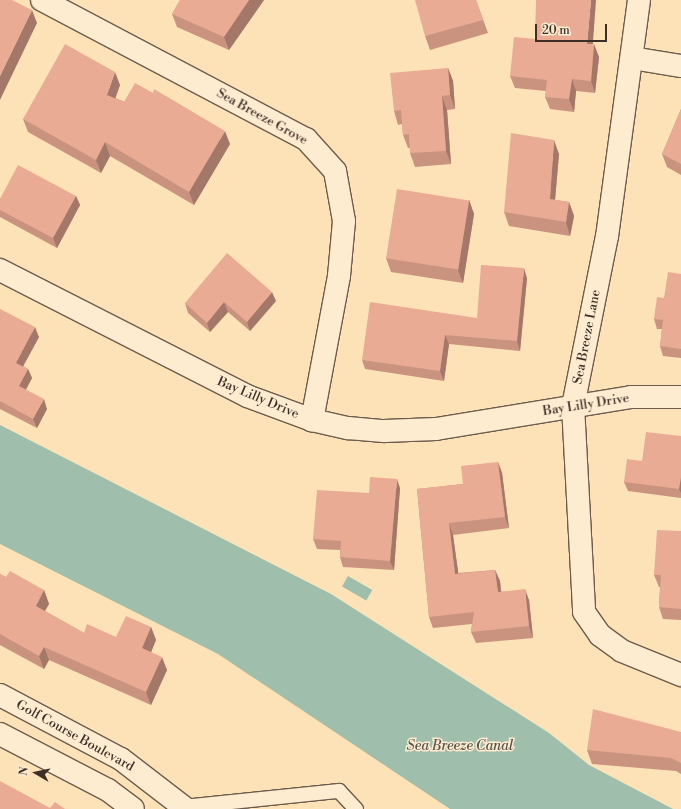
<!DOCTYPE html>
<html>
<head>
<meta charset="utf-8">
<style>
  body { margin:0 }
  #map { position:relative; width:681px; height:809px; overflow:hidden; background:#fde2b8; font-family:"Libre Bodoni",serif }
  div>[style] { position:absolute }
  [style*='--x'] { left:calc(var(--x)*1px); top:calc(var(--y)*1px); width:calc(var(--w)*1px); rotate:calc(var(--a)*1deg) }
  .water>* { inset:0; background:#9fbeac; transform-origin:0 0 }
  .roads { filter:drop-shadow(1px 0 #6c5c4c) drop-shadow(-1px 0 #6c5c4c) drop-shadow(0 1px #6c5c4c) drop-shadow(0 -1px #6c5c4c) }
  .lane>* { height:14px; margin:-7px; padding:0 7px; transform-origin:7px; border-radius:7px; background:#feecd1 }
  .street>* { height:22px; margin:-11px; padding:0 11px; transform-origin:11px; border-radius:11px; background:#feecd1 }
  .secondary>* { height:22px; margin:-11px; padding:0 11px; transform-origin:11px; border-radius:11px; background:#feecd1 }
  .wall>* { inset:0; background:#c9937f }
  .shaded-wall>* { inset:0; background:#a47868 }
  .building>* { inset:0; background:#eaab94; transform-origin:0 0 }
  span { translate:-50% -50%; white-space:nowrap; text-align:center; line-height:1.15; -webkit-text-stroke:3px #feecd1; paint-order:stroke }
  .street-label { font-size:13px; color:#3c2f28 }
  .water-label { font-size:14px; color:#555349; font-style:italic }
  .north { position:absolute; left:16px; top:753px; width:40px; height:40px; -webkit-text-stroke:3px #feecd1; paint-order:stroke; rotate:279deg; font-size:11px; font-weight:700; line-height:16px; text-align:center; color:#3c2f28 }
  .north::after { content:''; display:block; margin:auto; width:14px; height:18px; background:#3c2f28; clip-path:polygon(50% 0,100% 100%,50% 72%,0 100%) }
  .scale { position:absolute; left:535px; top:24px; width:72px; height:18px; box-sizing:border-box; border:2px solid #3c2f28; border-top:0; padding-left:5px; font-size:12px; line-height:14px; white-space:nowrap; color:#3c2f28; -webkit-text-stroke:3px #feecd1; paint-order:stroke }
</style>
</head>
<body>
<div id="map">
  <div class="water">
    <div style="clip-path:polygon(0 425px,331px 594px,549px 733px,589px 765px,673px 809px,450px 809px,218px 654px,0 544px)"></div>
    <div style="left:348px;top:576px;width:28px;height:12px;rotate:30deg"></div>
  </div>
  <div class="roads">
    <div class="lane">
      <div style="--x:183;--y:807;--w:157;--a:-5.9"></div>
      <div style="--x:339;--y:791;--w:25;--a:47"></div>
    </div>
    <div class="street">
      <div style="--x:42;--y:0;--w:298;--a:27.8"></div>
      <div style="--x:306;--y:139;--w:43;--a:47.8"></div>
      <div style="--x:335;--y:171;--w:51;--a:79.8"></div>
      <div style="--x:344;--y:221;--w:55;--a:95.2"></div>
      <div style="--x:339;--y:276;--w:147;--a:100.6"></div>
      <div style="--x:639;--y:0;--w:238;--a:97.7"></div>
      <div style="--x:607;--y:236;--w:173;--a:101.3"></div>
      <div style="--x:573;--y:406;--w:206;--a:86.9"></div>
      <div style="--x:584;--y:612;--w:28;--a:55"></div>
      <div style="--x:600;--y:635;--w:27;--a:36"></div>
      <div style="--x:622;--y:651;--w:64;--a:22.1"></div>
      <div style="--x:632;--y:58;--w:50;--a:9.3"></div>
      <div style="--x:0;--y:695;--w:137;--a:27.9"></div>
      <div style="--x:121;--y:759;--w:82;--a:37.6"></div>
      <div style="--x:0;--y:734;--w:122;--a:27.4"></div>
      <div style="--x:108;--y:790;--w:31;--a:37"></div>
    </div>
    <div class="secondary">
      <div style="--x:0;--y:270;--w:277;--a:27"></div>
      <div style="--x:247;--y:396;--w:69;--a:20.3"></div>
      <div style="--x:312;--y:420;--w:37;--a:13"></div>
      <div style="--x:348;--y:428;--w:36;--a:5"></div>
      <div style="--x:384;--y:431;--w:52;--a:-2.2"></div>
      <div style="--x:436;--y:429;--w:198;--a:-9.3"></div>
      <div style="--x:631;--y:397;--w:50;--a:0"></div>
    </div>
  </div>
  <div class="wall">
    <div style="clip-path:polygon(180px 0,264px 0,229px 50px,177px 27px,172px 14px)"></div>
    <div style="clip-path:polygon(476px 0,488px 33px,430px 50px,425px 36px)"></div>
    <div style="clip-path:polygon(535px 39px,593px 44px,599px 57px,595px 93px,576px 91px,574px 112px,550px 109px,545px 97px,546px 91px,515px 88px,510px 76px)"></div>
    <div style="clip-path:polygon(448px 68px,453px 81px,455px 109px,447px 110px,451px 164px,415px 167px,410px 153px,410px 148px,408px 148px,403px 135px,402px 124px,398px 125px,394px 111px)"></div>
    <div style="clip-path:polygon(120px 85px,115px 98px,230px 144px,194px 205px,110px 156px,101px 173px,28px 132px,23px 119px)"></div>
    <div style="clip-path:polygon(681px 109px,681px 175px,667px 167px,662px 154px)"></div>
    <div style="clip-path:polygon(559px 154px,555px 200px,569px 202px,574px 216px,570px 236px,509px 226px,504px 212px)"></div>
    <div style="clip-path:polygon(76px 196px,80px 205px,57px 248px,0 217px,0 199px)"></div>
    <div style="clip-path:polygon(469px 200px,474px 214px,463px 283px,391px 272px,386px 258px)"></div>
    <div style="clip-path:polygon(681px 274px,681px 358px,663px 356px,660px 346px,662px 329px,657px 329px,654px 319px,664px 298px)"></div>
    <div style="clip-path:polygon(527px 278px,520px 351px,449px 344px,444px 381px,365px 369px,362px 360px,477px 318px)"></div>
    <div style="clip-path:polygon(276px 301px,250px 331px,228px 312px,210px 332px,188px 313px,185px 303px)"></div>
    <div style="clip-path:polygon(0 309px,39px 337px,23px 366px,28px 369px,32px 378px,26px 390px,47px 409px,37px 428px,0 409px)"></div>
    <div style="clip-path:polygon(681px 436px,681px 498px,628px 491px,624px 482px,642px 461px)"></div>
    <div style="clip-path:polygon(498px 462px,502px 473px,509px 528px,453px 535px,458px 573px,495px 570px,500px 581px,501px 591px,529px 600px,533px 638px,476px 643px,471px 632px,472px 624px,433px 628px,429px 617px,417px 489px,463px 484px)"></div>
    <div style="clip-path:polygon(400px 488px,394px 570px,343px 567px,340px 557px,340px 550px,317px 549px,313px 539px,369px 493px)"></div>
    <div style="clip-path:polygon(681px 531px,681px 620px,663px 619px,659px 607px,660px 587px,659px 587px,654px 575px)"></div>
    <div style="clip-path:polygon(0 574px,6px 577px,44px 590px,49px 604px,45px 611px,84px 633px,116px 637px,151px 627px,156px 640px,151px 652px,167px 670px,151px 705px,49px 660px,44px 669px,0 645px)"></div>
    <div style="clip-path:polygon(681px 732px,681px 774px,676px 771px,592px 764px,587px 750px)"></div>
  </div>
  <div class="shaded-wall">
    <div style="clip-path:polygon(249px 0,264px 0,229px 50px,224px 37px)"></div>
    <div style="clip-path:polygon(591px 0,596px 0,592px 56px,587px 44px)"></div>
    <div style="clip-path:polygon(32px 10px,37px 23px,0 100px,0 76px)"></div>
    <div style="clip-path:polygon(594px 44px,599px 57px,595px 93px,591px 81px)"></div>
    <div style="clip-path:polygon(448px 68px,453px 81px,455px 109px,450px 95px)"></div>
    <div style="clip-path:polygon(115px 72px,120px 85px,112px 108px,107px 95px)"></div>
    <div style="clip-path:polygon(572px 79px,576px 91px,574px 112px,569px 99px)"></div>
    <div style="clip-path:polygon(442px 96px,447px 110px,451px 164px,446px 151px)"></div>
    <div style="clip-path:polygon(225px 131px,230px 144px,194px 205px,189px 192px)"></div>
    <div style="clip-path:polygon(554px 140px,559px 154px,554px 212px,550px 199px)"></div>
    <div style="clip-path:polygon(105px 142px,110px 156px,101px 173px,96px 160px)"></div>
    <div style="clip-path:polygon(76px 196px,80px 205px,57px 248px,53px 238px)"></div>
    <div style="clip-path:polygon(469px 200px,474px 214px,463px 283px,458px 270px)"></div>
    <div style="clip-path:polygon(569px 202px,574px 216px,570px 236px,566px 222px)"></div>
    <div style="clip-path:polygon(524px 268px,527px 278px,520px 351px,517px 341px)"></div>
    <div style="clip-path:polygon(272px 292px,276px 301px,250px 331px,247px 322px)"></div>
    <div style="clip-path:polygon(224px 302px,228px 312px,210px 332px,207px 323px)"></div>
    <div style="clip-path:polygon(35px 327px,39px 337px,20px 372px,16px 363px)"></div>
    <div style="clip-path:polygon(445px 335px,449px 344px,444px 381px,440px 371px)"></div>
    <div style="clip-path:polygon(28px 369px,32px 378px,22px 396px,19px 386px)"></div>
    <div style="clip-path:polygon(44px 399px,47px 409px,37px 428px,33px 419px)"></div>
    <div style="clip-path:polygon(498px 462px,502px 473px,509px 528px,505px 517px)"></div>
    <div style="clip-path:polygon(681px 477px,681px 493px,679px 489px)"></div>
    <div style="clip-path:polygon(397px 479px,400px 488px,394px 570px,390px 561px)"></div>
    <div style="clip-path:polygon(449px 523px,453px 535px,460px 585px,455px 574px)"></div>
    <div style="clip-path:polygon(495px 570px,500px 581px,502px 603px,498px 592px)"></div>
    <div style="clip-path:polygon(525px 589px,529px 600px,533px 638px,529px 626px)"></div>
    <div style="clip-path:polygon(44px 590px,49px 604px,40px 619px,36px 606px)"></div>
    <div style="clip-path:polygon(151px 627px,156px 640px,147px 662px,142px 648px)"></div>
    <div style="clip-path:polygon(44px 647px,49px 660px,44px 669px,39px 656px)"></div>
    <div style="clip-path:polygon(162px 657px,167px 670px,151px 705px,146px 692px)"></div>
  </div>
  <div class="building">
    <div style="clip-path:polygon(0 0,12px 0,32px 10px,0 76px)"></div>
    <div style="clip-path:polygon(180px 0,249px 0,224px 37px,172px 14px)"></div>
    <div style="clip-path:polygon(415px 0,476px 0,483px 20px,425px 36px)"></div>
    <div style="clip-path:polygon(536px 0,591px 0,587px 44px,594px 44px,591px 81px,572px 79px,569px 99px,545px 97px,547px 80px,510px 76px,514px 37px,535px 39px)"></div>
    <div style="clip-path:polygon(65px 44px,115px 72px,107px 95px,124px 102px,135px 83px,153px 93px,154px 89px,225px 131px,189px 192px,105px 142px,96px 160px,23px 119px)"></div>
    <div style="clip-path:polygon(448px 68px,450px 95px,442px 96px,446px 151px,410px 153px,409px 134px,403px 135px,401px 110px,394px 111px,390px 73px)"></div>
    <div style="clip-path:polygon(681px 109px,681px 164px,662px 154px)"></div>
    <div style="clip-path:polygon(511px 133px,554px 140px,550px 199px,569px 202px,566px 222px,504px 212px)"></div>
    <div style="clip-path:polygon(18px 165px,76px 196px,53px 238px,0 210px,0 199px)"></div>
    <div style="left:397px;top:189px;width:73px;height:70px;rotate:9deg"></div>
    <div style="clip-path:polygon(227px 253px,272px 292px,247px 322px,224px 302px,207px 323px,185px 303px)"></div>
    <div style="clip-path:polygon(481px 265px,524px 268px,517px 341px,445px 335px,440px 371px,362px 360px,370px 302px,477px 318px)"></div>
    <div style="clip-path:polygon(668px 272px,681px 274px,681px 349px,660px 346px,663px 320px,654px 319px,657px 297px,664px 298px)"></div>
    <div style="clip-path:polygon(0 309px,35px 327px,16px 363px,28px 369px,19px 386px,44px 399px,33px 419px,0 401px)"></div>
    <div style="clip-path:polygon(646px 432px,681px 436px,681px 477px,679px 489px,624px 482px,627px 459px,642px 461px)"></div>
    <div style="clip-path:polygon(498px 462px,505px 517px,449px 523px,455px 574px,495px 570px,498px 592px,525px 589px,529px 626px,471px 632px,474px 612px,429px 617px,417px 489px,463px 484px,461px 466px)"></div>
    <div style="clip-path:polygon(370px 477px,397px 479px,390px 561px,340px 557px,341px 541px,313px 539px,317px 490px,369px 493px)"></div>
    <div style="clip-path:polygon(657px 530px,681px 531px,681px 609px,659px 607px,661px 575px,654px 575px)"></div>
    <div style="clip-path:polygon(10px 571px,44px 590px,36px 606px,84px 633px,87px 624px,116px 637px,126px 616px,151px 627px,142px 648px,162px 657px,146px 692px,44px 647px,39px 656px,0 634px,0 574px,6px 577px)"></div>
    <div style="clip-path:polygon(593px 709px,681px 732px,681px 763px,671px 758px,587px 750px)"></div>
    <div style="clip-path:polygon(0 781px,50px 808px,55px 802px,65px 809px,0 809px)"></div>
  </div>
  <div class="street-label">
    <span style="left:262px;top:117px;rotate:29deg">Sea Breeze Grove</span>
    <span style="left:587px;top:337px;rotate:-79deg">Sea Breeze Lane</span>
    <span style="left:258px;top:398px;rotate:23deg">Bay Lilly Drive</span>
    <span style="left:586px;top:405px;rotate:-9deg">Bay Lilly Drive</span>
    <span style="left:75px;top:736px;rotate:29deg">Golf Course Boulevard</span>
  </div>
  <div class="water-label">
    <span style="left:460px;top:746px">Sea Breeze Canal</span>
  </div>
  <div class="north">N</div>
  <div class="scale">20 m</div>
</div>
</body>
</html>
